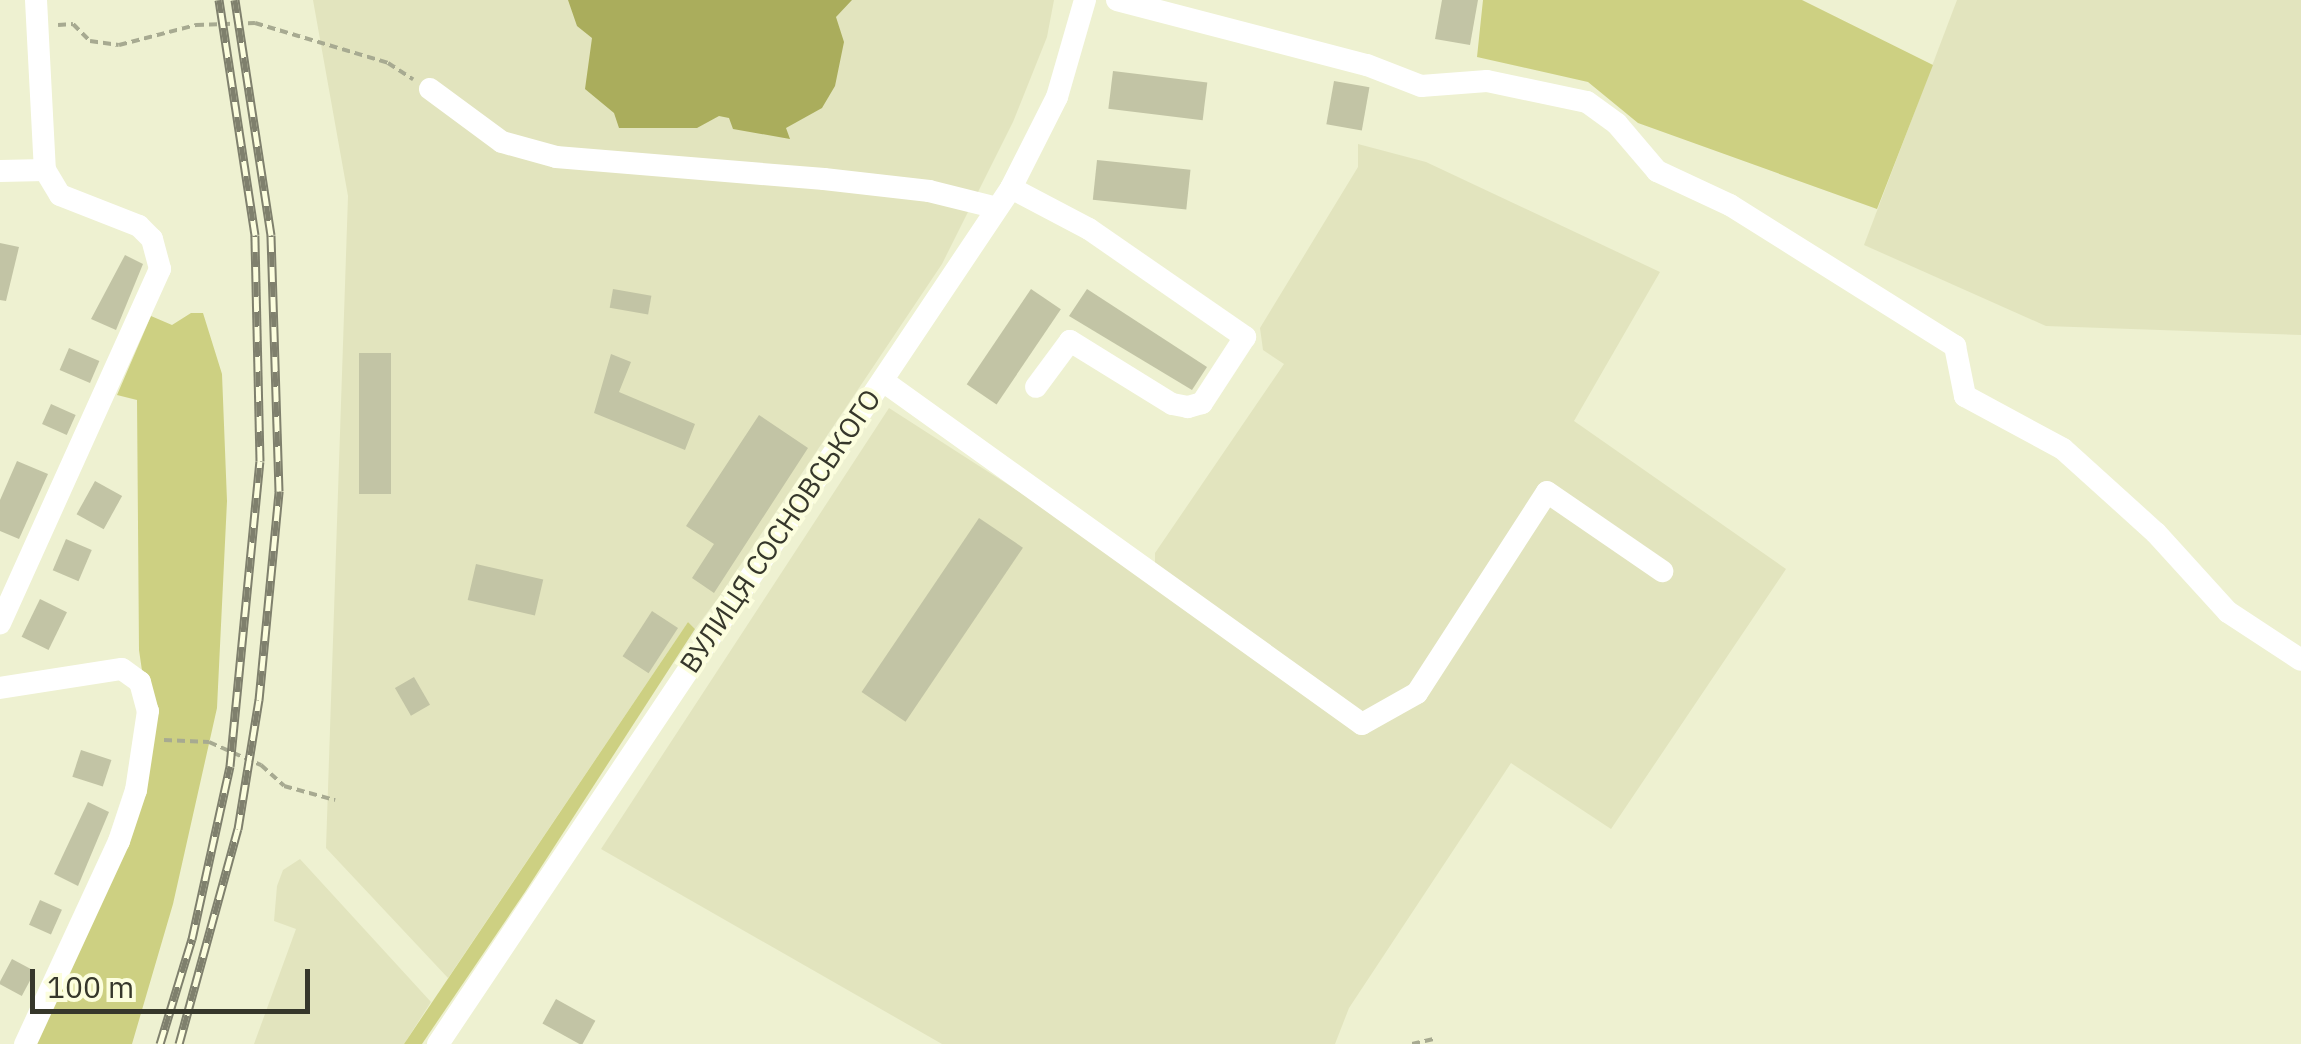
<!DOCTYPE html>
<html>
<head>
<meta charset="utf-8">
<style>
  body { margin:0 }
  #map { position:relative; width:2301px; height:1044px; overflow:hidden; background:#eef1d1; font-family:"IBM Plex Sans",sans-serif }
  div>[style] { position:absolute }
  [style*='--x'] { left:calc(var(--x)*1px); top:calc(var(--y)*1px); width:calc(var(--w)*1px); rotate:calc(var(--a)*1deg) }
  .built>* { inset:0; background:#e2e4be }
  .green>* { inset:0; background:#cdd082 }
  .water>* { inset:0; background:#aaad5c }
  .building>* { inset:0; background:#c2c4a5; transform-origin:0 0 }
  .path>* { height:4px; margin-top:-2px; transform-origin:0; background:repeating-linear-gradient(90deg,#a7aa91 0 8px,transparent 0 13px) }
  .minor>* { height:22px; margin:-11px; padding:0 11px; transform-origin:11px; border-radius:11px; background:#fff }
  .rail>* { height:9px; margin-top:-4.5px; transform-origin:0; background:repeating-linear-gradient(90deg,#fcfede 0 15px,#7f806d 0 30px); box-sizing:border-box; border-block:2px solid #7f806d }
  span { translate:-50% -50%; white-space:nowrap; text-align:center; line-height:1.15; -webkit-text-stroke:8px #fcfede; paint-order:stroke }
  .street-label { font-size:28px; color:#36372b }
  .scale { position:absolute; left:30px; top:969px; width:280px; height:45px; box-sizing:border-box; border:5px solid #36372b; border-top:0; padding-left:12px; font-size:30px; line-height:35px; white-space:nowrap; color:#36372b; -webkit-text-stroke:8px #fcfede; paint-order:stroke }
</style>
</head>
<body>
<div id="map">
  <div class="built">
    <div style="clip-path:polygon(313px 0,1054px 0,1047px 37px,1013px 122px,942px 264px,719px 597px,695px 629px,688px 622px,448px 978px,326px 848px,348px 196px)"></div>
    <div style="clip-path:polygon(1957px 0,2301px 0,2301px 335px,2046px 326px,1864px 245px)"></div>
    <div style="clip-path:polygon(1358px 144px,1426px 162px,1660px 272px,1574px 421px,1786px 569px,1611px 829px,1511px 763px,1349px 1008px,1335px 1044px,942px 1044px,601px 849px,889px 408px,1155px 579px,1155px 553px,1284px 364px,1263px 350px,1260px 328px,1358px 167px)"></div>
    <div style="clip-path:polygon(300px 859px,431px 1002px,404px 1044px,254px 1044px,296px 929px,274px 921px,277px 886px,283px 870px)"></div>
  </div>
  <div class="green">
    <div style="clip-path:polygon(1483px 0,1802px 0,1933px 65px,1877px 209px,1638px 123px,1588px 82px,1477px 57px)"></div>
    <div style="clip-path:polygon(191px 313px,203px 313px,222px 374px,227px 501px,217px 708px,173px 904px,132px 1044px,36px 1044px,94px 911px,148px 712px,139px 650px,137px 400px,117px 395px,151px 316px,172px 325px)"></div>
    <div style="clip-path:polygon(688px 622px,695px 629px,525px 892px,422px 1044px,404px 1044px)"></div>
  </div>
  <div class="water">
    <div style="clip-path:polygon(568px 0,852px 0,836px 17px,844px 42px,835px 86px,822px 108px,786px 128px,790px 139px,733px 129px,729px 118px,719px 116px,697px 128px,619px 128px,614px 113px,585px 89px,592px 38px,577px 26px)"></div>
  </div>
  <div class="building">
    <div style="clip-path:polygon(1442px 0,1478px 0,1470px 45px,1435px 39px)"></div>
    <div style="left:1113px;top:71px;width:95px;height:38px;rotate:7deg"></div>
    <div style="left:1334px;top:81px;width:36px;height:44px;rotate:10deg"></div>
    <div style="left:1097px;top:160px;width:94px;height:40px;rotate:6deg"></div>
    <div style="clip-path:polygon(0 243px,19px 247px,6px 301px,0 300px)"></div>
    <div style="clip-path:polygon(125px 255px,143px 264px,116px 330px,91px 319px)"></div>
    <div style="left:613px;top:289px;width:39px;height:19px;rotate:10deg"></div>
    <div style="left:1031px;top:289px;width:36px;height:115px;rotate:34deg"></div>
    <div style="clip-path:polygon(1087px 289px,1207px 367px,1192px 390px,1069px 316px)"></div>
    <div style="left:69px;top:348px;width:33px;height:24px;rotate:23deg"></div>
    <div style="left:359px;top:353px;width:32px;height:141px"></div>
    <div style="clip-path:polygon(611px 354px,631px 362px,619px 392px,695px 424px,685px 450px,594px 413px)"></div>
    <div style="left:51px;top:404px;width:27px;height:22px;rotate:24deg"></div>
    <div style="clip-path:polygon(759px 415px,808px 448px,714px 593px,692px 578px,714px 544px,686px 526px)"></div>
    <div style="clip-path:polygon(17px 461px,48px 474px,19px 539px,0 531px,0 500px)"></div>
    <div style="left:95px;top:481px;width:31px;height:38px;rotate:29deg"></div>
    <div style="left:979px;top:518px;width:53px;height:210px;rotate:34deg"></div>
    <div style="left:66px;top:539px;width:28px;height:34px;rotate:23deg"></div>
    <div style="left:476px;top:564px;width:69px;height:37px;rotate:13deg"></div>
    <div style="left:40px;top:599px;width:30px;height:42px;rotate:26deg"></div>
    <div style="left:652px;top:611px;width:31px;height:54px;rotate:33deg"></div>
    <div style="left:414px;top:677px;width:32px;height:22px;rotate:60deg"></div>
    <div style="left:81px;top:750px;width:32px;height:28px;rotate:18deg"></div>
    <div style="clip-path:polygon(88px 802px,109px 812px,78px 886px,54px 874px)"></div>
    <div style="left:40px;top:900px;width:24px;height:27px;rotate:24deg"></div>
    <div style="left:12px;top:959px;width:26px;height:28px;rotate:28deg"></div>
    <div style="left:556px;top:999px;width:45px;height:28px;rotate:29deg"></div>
  </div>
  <div class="path">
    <div style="--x:58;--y:25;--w:15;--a:-4"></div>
    <div style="--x:73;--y:24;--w:24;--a:45"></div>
    <div style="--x:90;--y:41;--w:29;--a:8"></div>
    <div style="--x:119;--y:45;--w:80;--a:-14.6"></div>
    <div style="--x:196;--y:25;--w:59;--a:-1.9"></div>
    <div style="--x:255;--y:23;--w:139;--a:16.7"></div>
    <div style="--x:388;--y:63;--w:30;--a:33"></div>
    <div style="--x:164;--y:740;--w:45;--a:2.5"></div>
    <div style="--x:209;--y:742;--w:57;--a:23.9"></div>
    <div style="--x:261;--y:765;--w:31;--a:42"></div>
    <div style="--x:284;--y:786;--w:53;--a:15.4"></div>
    <div style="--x:1412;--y:1044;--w:22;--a:-13"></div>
  </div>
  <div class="minor">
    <div style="--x:36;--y:0;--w:170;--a:87"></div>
    <div style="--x:1117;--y:0;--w:258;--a:14.6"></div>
    <div style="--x:1367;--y:65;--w:58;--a:21.3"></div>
    <div style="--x:1421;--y:86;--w:66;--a:-4.3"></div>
    <div style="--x:1487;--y:81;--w:102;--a:11.9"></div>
    <div style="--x:1587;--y:102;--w:37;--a:36"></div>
    <div style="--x:1617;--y:124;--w:62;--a:49.6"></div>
    <div style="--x:1657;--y:171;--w:81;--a:25"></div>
    <div style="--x:1730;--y:205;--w:266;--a:32.1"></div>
    <div style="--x:1955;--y:346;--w:51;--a:78.7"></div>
    <div style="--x:1965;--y:396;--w:111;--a:28.4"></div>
    <div style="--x:2063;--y:449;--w:125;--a:42.1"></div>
    <div style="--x:2156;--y:533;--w:107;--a:47.7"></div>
    <div style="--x:2228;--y:612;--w:87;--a:33.3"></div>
    <div style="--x:430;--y:89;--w:89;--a:36.4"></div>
    <div style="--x:502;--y:142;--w:56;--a:15.5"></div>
    <div style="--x:556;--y:157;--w:269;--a:4.7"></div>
    <div style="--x:824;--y:179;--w:106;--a:6.5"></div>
    <div style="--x:929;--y:191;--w:70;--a:14"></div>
    <div style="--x:0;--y:171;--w:45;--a:-1.3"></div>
    <div style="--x:45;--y:170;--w:29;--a:59"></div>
    <div style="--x:60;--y:195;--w:85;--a:21.4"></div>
    <div style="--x:139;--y:226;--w:18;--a:45"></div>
    <div style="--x:152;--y:239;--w:31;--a:75"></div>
    <div style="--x:160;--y:269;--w:389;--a:114.3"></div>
    <div style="--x:1011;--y:188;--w:88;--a:27.7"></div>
    <div style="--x:1089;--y:229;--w:190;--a:34.7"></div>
    <div style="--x:1245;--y:337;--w:79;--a:123.1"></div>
    <div style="--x:1202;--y:403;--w:15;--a:164"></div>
    <div style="--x:1188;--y:407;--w:16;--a:-169"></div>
    <div style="--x:1172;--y:404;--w:120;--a:-148.3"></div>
    <div style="--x:1070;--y:341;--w:57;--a:126.5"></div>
    <div style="--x:883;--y:381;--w:589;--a:35.61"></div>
    <div style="--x:1362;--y:724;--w:63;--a:-29.4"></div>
    <div style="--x:1417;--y:693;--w:239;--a:-57.1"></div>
    <div style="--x:1547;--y:492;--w:140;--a:34.5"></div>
    <div style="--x:0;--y:688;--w:123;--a:-8.9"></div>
    <div style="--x:122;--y:669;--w:22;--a:36"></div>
    <div style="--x:140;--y:682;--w:30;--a:75"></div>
    <div style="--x:148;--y:711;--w:80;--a:98.6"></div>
    <div style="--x:136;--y:790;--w:54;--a:108.4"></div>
    <div style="--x:119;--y:841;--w:224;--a:114.8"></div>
    <div style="--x:438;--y:1044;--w:1030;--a:-56.2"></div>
    <div style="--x:1011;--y:188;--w:102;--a:-63.2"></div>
    <div style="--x:1057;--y:97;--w:101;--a:-73.9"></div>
  </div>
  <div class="rail">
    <div style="--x:160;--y:1044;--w:110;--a:-73.1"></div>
    <div style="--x:192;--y:939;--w:177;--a:-77.6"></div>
    <div style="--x:230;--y:766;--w:306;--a:-84.4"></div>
    <div style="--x:260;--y:461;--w:226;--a:-91.3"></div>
    <div style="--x:255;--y:235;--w:238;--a:-98.7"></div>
    <div style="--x:179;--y:1044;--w:223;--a:-74.7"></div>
    <div style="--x:238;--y:829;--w:131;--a:-80.8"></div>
    <div style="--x:259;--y:700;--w:210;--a:-84.5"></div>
    <div style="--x:279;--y:491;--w:256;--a:-91.8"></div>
    <div style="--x:271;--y:235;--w:238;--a:-98.7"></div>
  </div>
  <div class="street-label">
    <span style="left:780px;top:531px;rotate:-56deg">ВУЛИЦЯ СОСНОВСЬКОГО</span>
  </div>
  <div class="scale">100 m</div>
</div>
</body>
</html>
